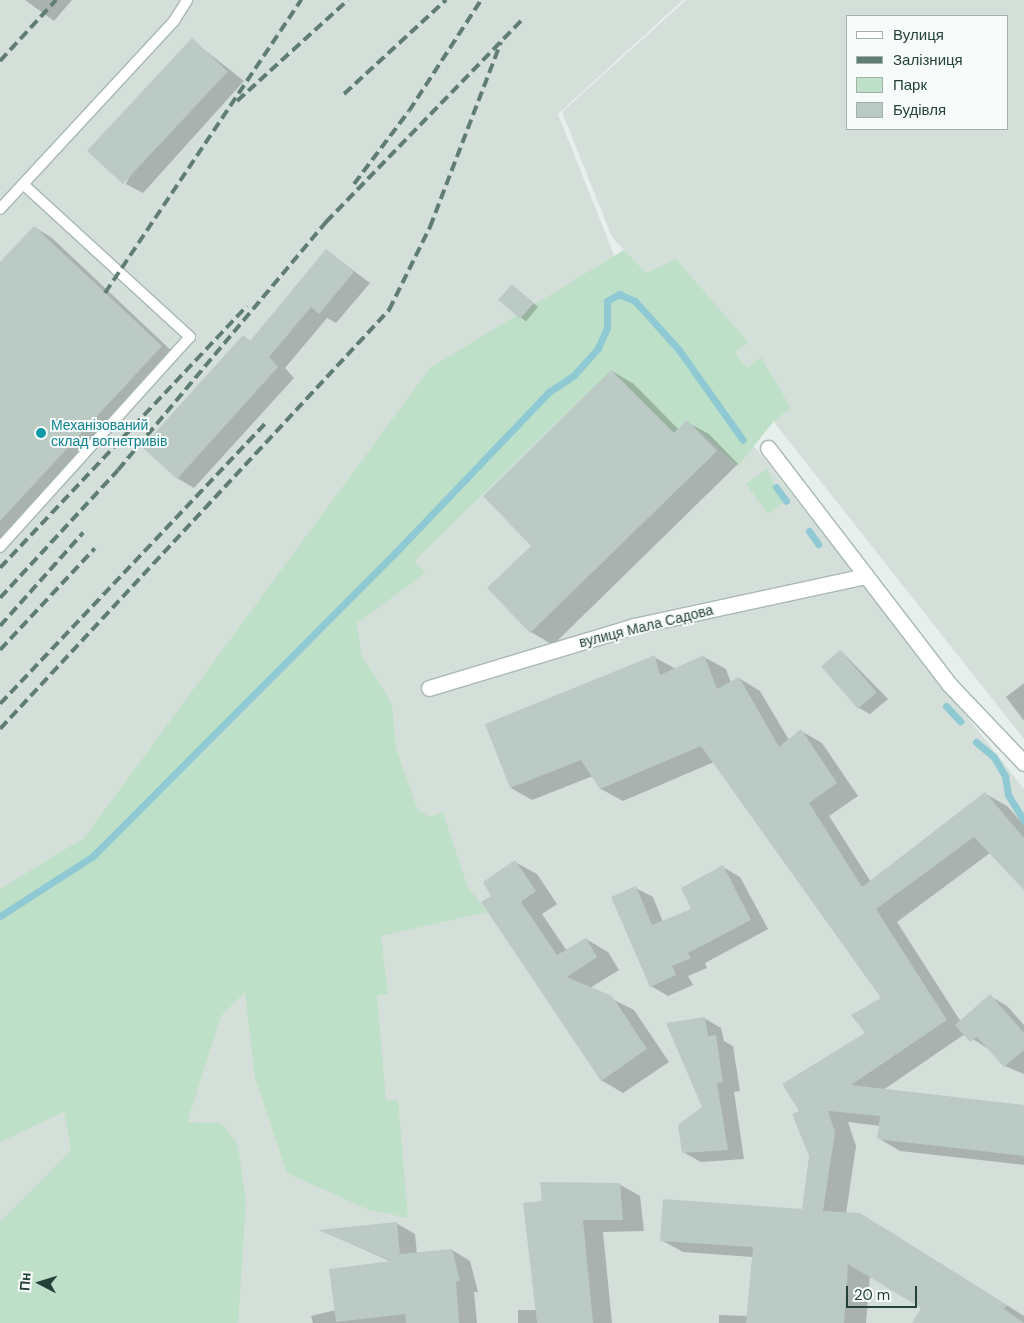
<!DOCTYPE html>
<html>
<head>
<meta charset="utf-8">
<style>
  body { margin:0 }
  #map { position:relative; width:1024px; height:1323px; overflow:hidden; background:#e6efeb; font-family:"DM Sans",sans-serif }
  div>[style] { position:absolute }
  [style*='--x'] { left:calc(var(--x)*1px); top:calc(var(--y)*1px); width:calc(var(--w)*1px); rotate:calc(var(--a)*1deg) }
  .built>* { inset:0; background:#d4dfda }
  .green>* { inset:0; background:#bfe0c8 }
  .shadow>* { inset:0; background:#0003; transform-origin:0 0 }
  .stream>* { height:7px; margin:-3.5px; padding:0 3.5px; transform-origin:3.5px; border-radius:3.5px; background:#8ec9d4 }
  .building>* { inset:0; background:#bbcac4; transform-origin:0 0 }
  .roads { filter:drop-shadow(1px 0 #a8b8b2) drop-shadow(-1px 0 #a8b8b2) drop-shadow(0 1px #a8b8b2) drop-shadow(0 -1px #a8b8b2) }
  .lane>* { height:10px; margin:-5px; padding:0 5px; transform-origin:5px; border-radius:5px; background:#fff }
  .street>* { height:15px; margin:-7.5px; padding:0 7.5px; transform-origin:7.5px; border-radius:7.5px; background:#fff }
  .rail>* { height:4px; margin-top:-2px; transform-origin:0; background:repeating-linear-gradient(90deg,#5f7d75 0 10px,transparent 0 15px) }
  .dots>* { width:14px; height:14px; translate:-50% -50%; box-sizing:border-box; border:2px solid #f7fbf9; border-radius:50% }
  span { translate:-50% -50%; white-space:nowrap; text-align:center; line-height:1.15; -webkit-text-stroke:4px #f7fbf9; paint-order:stroke }
  .culture-label { font-size:14px; color:#0d838f }
  .left { translate:0 -50%; text-align:left }
  .street-label { font-size:14px; color:#24423a }
  .legend { position:absolute; left:846px; top:15px; width:162px; height:115px; box-sizing:border-box; background:#f7fbf9; border:1px solid #a3b1ad; margin:0; padding:6px 9px; list-style:none; font-size:15px; color:#24423a }
  .legend li { display:flex; align-items:center; gap:10px; height:25px }
  .legend b { width:25px; border:1px solid #a3b1ad }
  .north { position:absolute; left:15px; top:1258px; width:50px; height:50px; -webkit-text-stroke:4px #f7fbf9; paint-order:stroke; rotate:275deg; font-size:14px; font-weight:700; line-height:20px; text-align:center; color:#24423a }
  .north::after { content:''; display:block; margin:auto; width:18px; height:22px; background:#24423a; clip-path:polygon(50% 0,100% 100%,50% 72%,0 100%) }
  .scale { position:absolute; left:846px; top:1286px; width:71px; height:22px; box-sizing:border-box; border:2px solid #24423a; border-top:0; padding-left:6px; font-size:15px; line-height:18px; white-space:nowrap; color:#24423a; -webkit-text-stroke:4px #f7fbf9; paint-order:stroke }
</style>
</head>
<body>
<div id="map">
  <div class="built">
    <div style="clip-path:polygon(0 0,683px 0,558px 114px,614px 255px,754px 446px,1024px 789px,1024px 1323px,0 1323px)"></div>
    <div style="clip-path:polygon(evenodd,686px 0,1024px 0,1024px 739px,721px 355px,612px 237px,562px 112px,686px 0,848px 16px,1008px 16px,1008px 129px,848px 129px,848px 16px)"></div>
  </div>
  <div class="green">
    <div style="clip-path:polygon(624px 250px,646px 273px,676px 259px,748px 342px,735px 353px,747px 368px,761px 357px,791px 408px,774px 421px,738px 466px,687px 420px,674px 433px,611px 370px,414px 561px,426px 573px,357px 623px,361px 654px,392px 704px,396px 748px,417px 808px,429px 817px,443px 812px,468px 887px,487px 912px,381px 936px,388px 994px,377px 995px,386px 1101px,398px 1100px,408px 1218px,367px 1209px,287px 1173px,255px 1078px,245px 992px,221px 1016px,187px 1122px,221px 1123px,238px 1145px,246px 1203px,238px 1323px,0 1323px,0 1222px,71px 1150px,64px 1112px,0 1142px,0 889px,84px 838px,430px 368px)"></div>
    <div style="clip-path:polygon(767px 469px,783px 503px,768px 514px,746px 484px)"></div>
  </div>
  <div class="shadow">
    <div style="clip-path:polygon(25px 0,72px 0,54px 21px)"></div>
    <div style="clip-path:polygon(192px 40px,244px 81px,143px 193px,126px 184px)"></div>
    <div style="clip-path:polygon(34px 227px,51px 237px,178px 357px,0 548px,0 264px)"></div>
    <div style="clip-path:polygon(327px 251px,370px 283px,336px 323px,327px 318px,285px 368px,294px 378px,194px 488px,177px 478px,244px 337px,251px 341px)"></div>
    <div style="left:512px;top:285px;width:34px;height:19px;rotate:40deg"></div>
    <div style="clip-path:polygon(612px 371px,634px 384px,679px 430px,687px 422px,709px 434px,738px 464px,553px 645px,531px 632px,533px 546px)"></div>
    <div style="clip-path:polygon(841px 651px,888px 699px,870px 714px,859px 708px)"></div>
    <div style="clip-path:polygon(654px 657px,676px 669px,704px 657px,726px 669px,731px 683px,739px 678px,760px 691px,789px 740px,801px 731px,822px 743px,858px 796px,829px 816px,871px 882px,986px 794px,1007px 806px,1024px 825px,1024px 888px,990px 853px,897px 922px,961px 1022px,990px 996px,1007px 1006px,1024px 1025px,1024px 1074px,1005px 1066px,990px 1050px,965px 1034px,883px 1090px,1024px 1107px,1024px 1165px,900px 1151px,878px 1138px,880px 1126px,848px 1122px,856px 1146px,846px 1214px,882px 1227px,1024px 1316px,1024px 1323px,918px 1323px,922px 1308px,870px 1275px,866px 1323px,719px 1323px,719px 1315px,748px 1316px,753px 1257px,683px 1252px,661px 1240px,803px 1211px,810px 1155px,800px 1112px,867px 1033px,883px 999px,714px 762px,623px 801px,601px 789px,593px 776px,532px 800px,511px 788px)"></div>
    <div style="clip-path:polygon(1024px 683px,1024px 721px,1006px 697px)"></div>
    <div style="clip-path:polygon(515px 862px,537px 874px,557px 904px,542px 914px,567px 951px,586px 939px,608px 952px,619px 970px,590px 988px,634px 1010px,669px 1062px,623px 1093px,601px 1080px,493px 896px)"></div>
    <div style="clip-path:polygon(723px 867px,740px 877px,768px 929px,705px 963px,707px 968px,688px 976px,693px 985px,668px 996px,651px 986px,636px 888px,653px 897px,663px 922px,693px 909px)"></div>
    <div style="clip-path:polygon(704px 1018px,721px 1028px,724px 1041px,733px 1046px,740px 1091px,734px 1092px,744px 1159px,701px 1162px,683px 1152px,704px 1108px)"></div>
    <div style="clip-path:polygon(619px 1184px,640px 1196px,644px 1231px,603px 1232px,612px 1323px,518px 1323px,518px 1310px,537px 1310px,544px 1203px)"></div>
    <div style="clip-path:polygon(396px 1223px,415px 1234px,417px 1254px,452px 1250px,470px 1261px,478px 1292px,474px 1292px,477px 1323px,313px 1323px,311px 1316px,336px 1310px,392px 1262px,322px 1231px)"></div>
  </div>
  <div class="stream">
    <div style="--x:776;--y:487;--w:17;--a:54"></div>
    <div style="--x:809;--y:531;--w:16;--a:55"></div>
    <div style="--x:946;--y:706;--w:21;--a:47"></div>
    <div style="--x:976;--y:742;--w:23;--a:40"></div>
    <div style="--x:994;--y:757;--w:22;--a:60"></div>
    <div style="--x:1005;--y:776;--w:19;--a:81"></div>
    <div style="--x:1008;--y:795;--w:31;--a:58"></div>
    <div style="--x:0;--y:916;--w:111;--a:-32.8"></div>
    <div style="--x:93;--y:856;--w:428;--a:-45.1"></div>
    <div style="--x:395;--y:553;--w:223;--a:-46.3"></div>
    <div style="--x:549;--y:392;--w:30;--a:-34"></div>
    <div style="--x:574;--y:375;--w:36;--a:-48"></div>
    <div style="--x:598;--y:348;--w:22;--a:-66"></div>
    <div style="--x:607;--y:328;--w:27;--a:-90"></div>
    <div style="--x:607;--y:301;--w:14;--a:-30"></div>
    <div style="--x:619;--y:294;--w:17;--a:24"></div>
    <div style="--x:635;--y:301;--w:66;--a:48.1"></div>
    <div style="--x:679;--y:350;--w:110;--a:54.6"></div>
  </div>
  <div class="building">
    <div style="left:192px;top:38px;width:49px;height:154px;rotate:43deg"></div>
    <div style="clip-path:polygon(34px 226px,162px 346px,0 521px,0 262px)"></div>
    <div style="clip-path:polygon(326px 249px,354px 272px,319px 314px,311px 307px,269px 357px,278px 367px,177px 479px,142px 447px,243px 335px,250px 341px)"></div>
    <div style="left:512px;top:284px;width:29px;height:21px;rotate:41deg"></div>
    <div style="clip-path:polygon(611px 370px,674px 433px,687px 420px,717px 451px,530px 633px,487px 588px,531px 546px,483px 496px)"></div>
    <div style="left:840px;top:650px;width:56px;height:25px;rotate:49deg"></div>
    <div style="clip-path:polygon(655px 655px,660px 675px,704px 655px,717px 689px,739px 677px,779px 747px,801px 729px,837px 783px,809px 803px,862px 887px,985px 792px,1024px 838px,1024px 890px,974px 837px,876px 909px,947px 1020px,851px 1085px,1024px 1105px,1024px 1156px,877px 1139px,880px 1116px,828px 1111px,835px 1132px,823px 1211px,860px 1213px,1007px 1305px,1004px 1309px,1024px 1323px,912px 1323px,921px 1308px,848px 1264px,844px 1323px,746px 1323px,753px 1247px,660px 1241px,663px 1199px,802px 1209px,809px 1156px,792px 1114px,799px 1111px,782px 1084px,865px 1033px,851px 1015px,881px 998px,701px 746px,600px 789px,581px 760px,510px 788px,485px 724px)"></div>
    <div style="clip-path:polygon(515px 860px,536px 891px,521px 902px,557px 955px,586px 938px,597px 957px,567px 977px,612px 996px,647px 1049px,601px 1081px,481px 902px,491px 896px,483px 882px)"></div>
    <div style="clip-path:polygon(723px 865px,751px 920px,688px 953px,691px 958px,672px 966px,676px 975px,650px 987px,611px 897px,636px 886px,652px 925px,691px 909px,681px 888px)"></div>
    <div style="clip-path:polygon(990px 994px,1024px 1033px,1024px 1050px,1004px 1067px,977px 1037px,970px 1042px,955px 1025px)"></div>
    <div style="clip-path:polygon(705px 1017px,708px 1036px,716px 1035px,723px 1082px,717px 1083px,728px 1150px,682px 1153px,678px 1125px,702px 1107px,666px 1023px)"></div>
    <div style="clip-path:polygon(540px 1182px,620px 1183px,623px 1220px,583px 1220px,593px 1323px,537px 1323px,523px 1203px,542px 1201px)"></div>
    <div style="clip-path:polygon(397px 1222px,400px 1254px,452px 1249px,460px 1281px,456px 1282px,459px 1323px,406px 1323px,405px 1314px,336px 1322px,329px 1269px,392px 1261px,318px 1230px)"></div>
  </div>
  <div class="roads">
    <div class="lane">
      <div style="--x:0;--y:209;--w:256;--a:-47.2"></div>
      <div style="--x:174;--y:21;--w:25;--a:-58"></div>
      <div style="--x:0;--y:547;--w:283;--a:-47.9"></div>
      <div style="--x:190;--y:337;--w:226;--a:-137.5"></div>
    </div>
    <div class="street">
      <div style="--x:768;--y:448;--w:297;--a:52.5"></div>
      <div style="--x:949;--y:684;--w:109;--a:46.5"></div>
      <div style="--x:429;--y:688;--w:214;--a:-16.8"></div>
      <div style="--x:634;--y:626;--w:237;--a:-12.2"></div>
    </div>
  </div>
  <div class="rail">
    <div style="--x:0;--y:61;--w:83;--a:-47.4"></div>
    <div style="--x:344;--y:94;--w:139;--a:-42.7"></div>
    <div style="--x:237;--y:101;--w:150;--a:-42.3"></div>
    <div style="--x:354;--y:184;--w:91;--a:-53"></div>
    <div style="--x:409;--y:111;--w:132;--a:-57"></div>
    <div style="--x:105;--y:293;--w:353;--a:-56.2"></div>
    <div style="--x:0;--y:568;--w:360;--a:-46.7"></div>
    <div style="--x:0;--y:598;--w:174;--a:-47.3"></div>
    <div style="--x:118;--y:470;--w:324;--a:-50"></div>
    <div style="--x:326;--y:222;--w:284;--a:-45.9"></div>
    <div style="--x:0;--y:626;--w:125;--a:-48.3"></div>
    <div style="--x:0;--y:650;--w:139;--a:-47"></div>
    <div style="--x:0;--y:704;--w:388;--a:-46.6"></div>
    <div style="--x:0;--y:729;--w:572;--a:-47.13"></div>
    <div style="--x:389;--y:310;--w:93;--a:-63.7"></div>
    <div style="--x:430;--y:227;--w:198;--a:-69"></div>
  </div>
  <div class="dots">
    <div style="left:41px;top:433px;background:#0f9aa8"></div>
  </div>
  <div class="culture-label">
    <span class="left" style="left:51px;top:433px">Механізований<br>склад вогнетривів</span>
  </div>
  <div class="street-label">
    <span style="left:646px;top:626px;rotate:-14deg">вулиця Мала Садова</span>
  </div>
  <ul class="legend">
  <li><b style="height:6px;background:#fff"></b>Вулиця</li>
  <li><b style="height:6px;background:#5f7d75"></b>Залізниця</li>
  <li><b style="height:14px;background:#bfe0c8"></b>Парк</li>
  <li><b style="height:14px;background:#bbcac4"></b>Будівля</li>
  </ul>
  <div class="north">Пн</div>
  <div class="scale">20 m</div>
</div>
</body>
</html>
